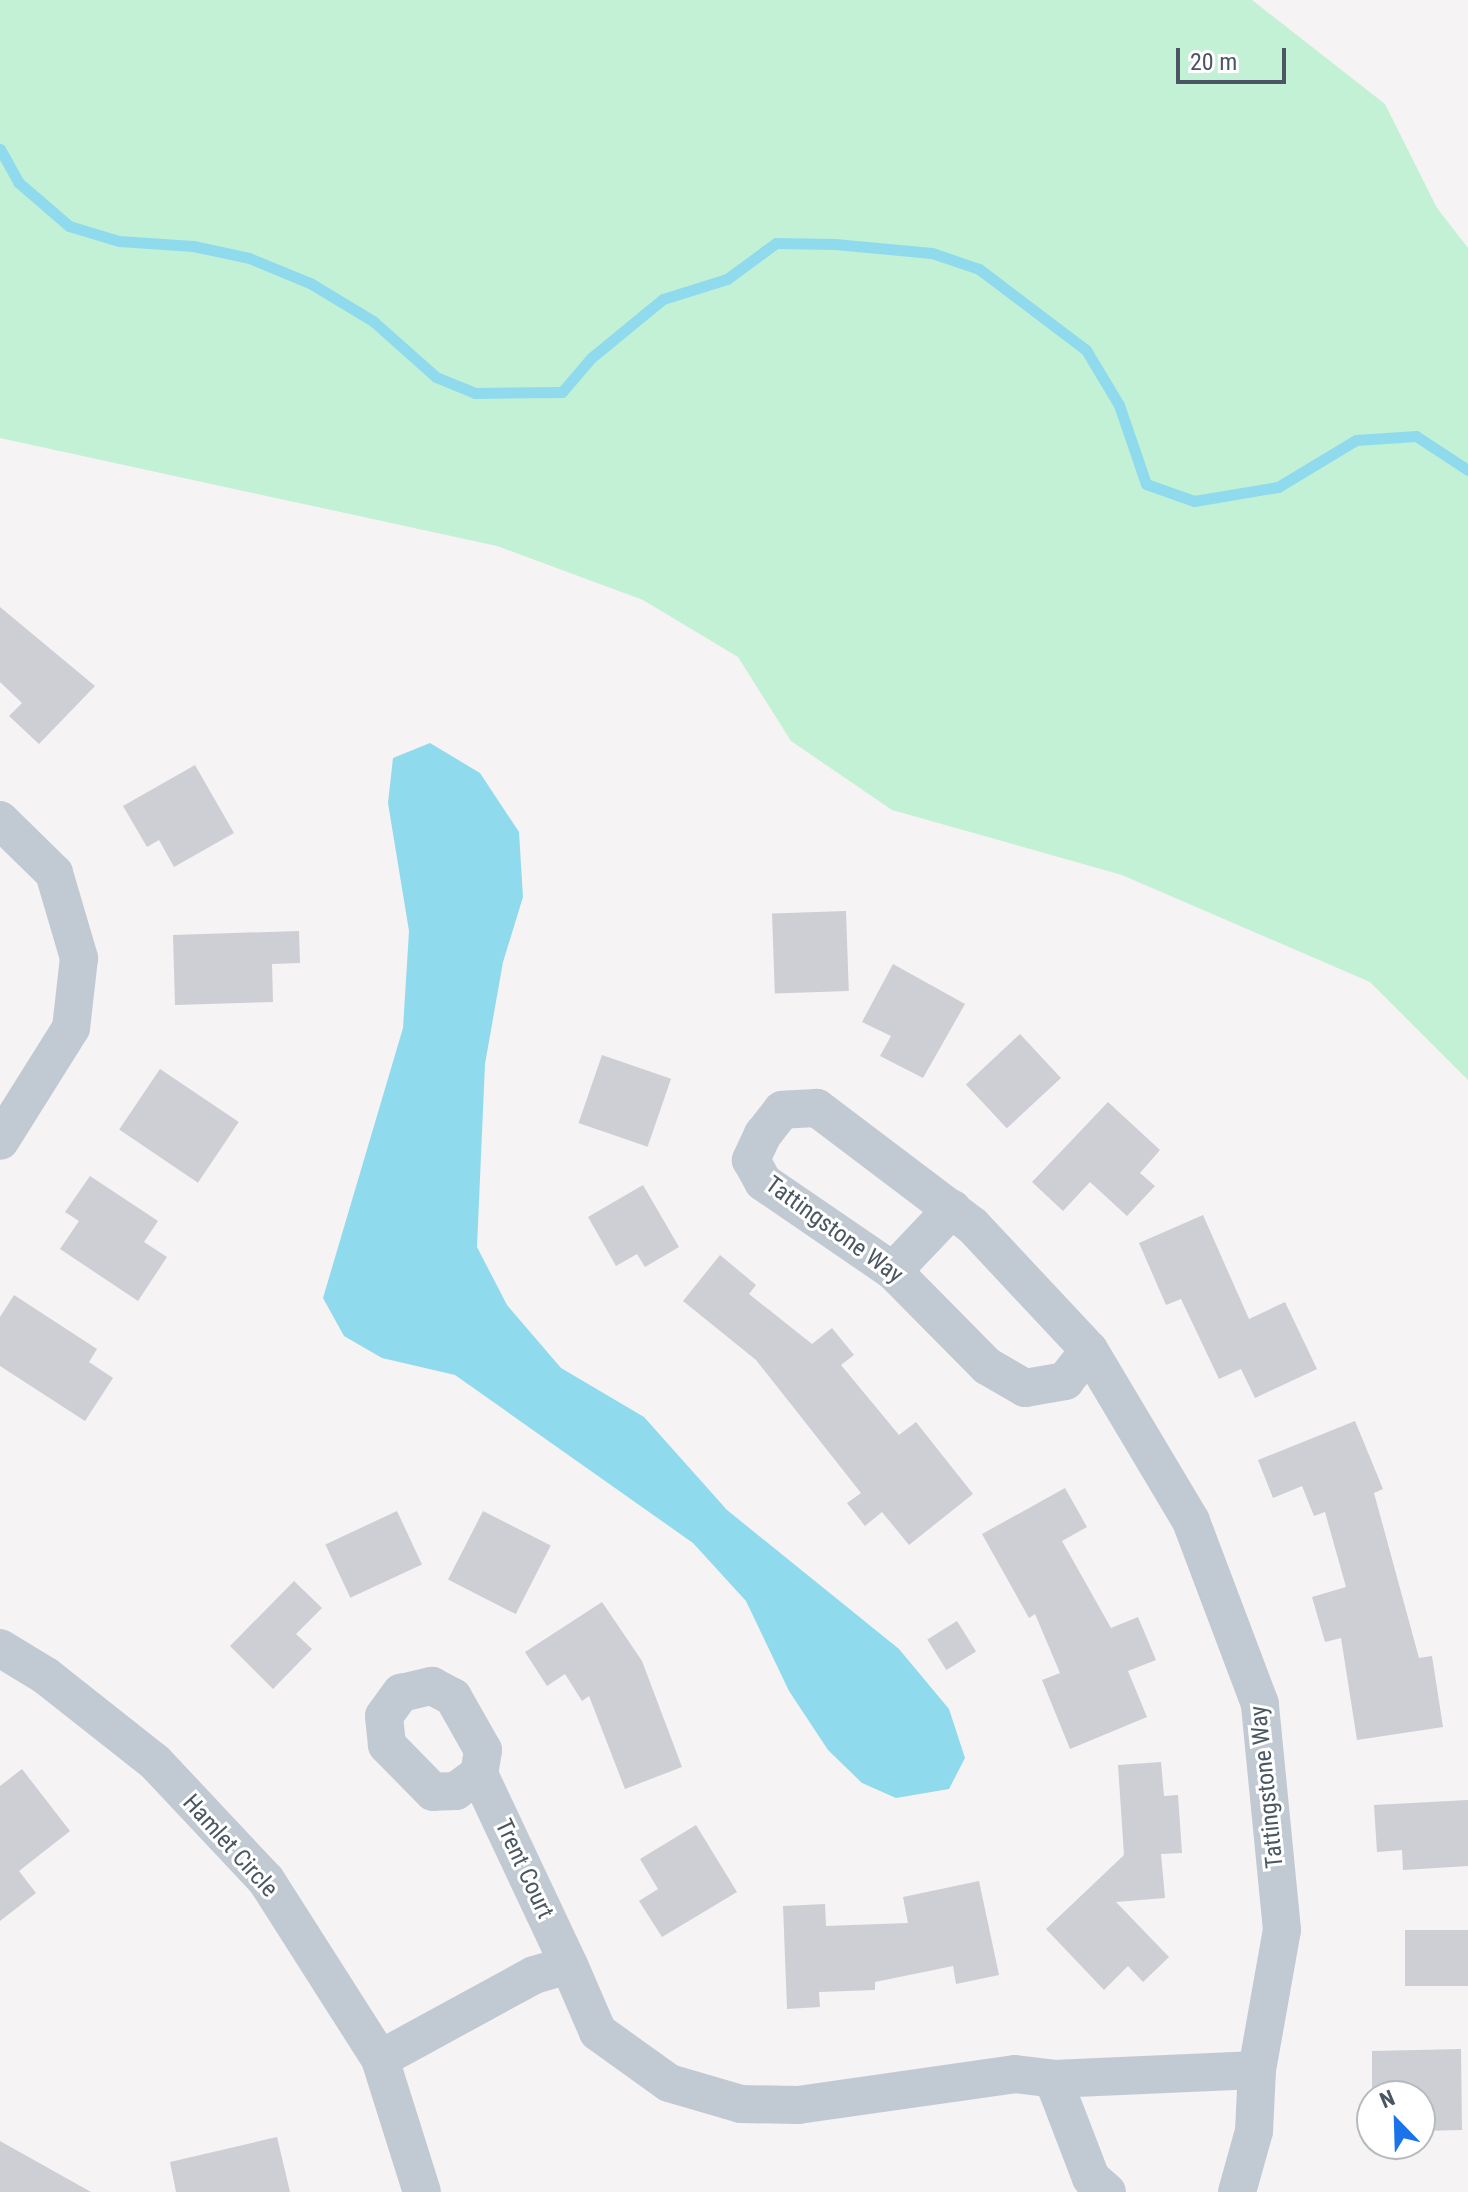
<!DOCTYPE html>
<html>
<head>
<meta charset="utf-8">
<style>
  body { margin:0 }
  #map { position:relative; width:1468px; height:2192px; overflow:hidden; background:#f5f3f3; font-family:"Roboto Condensed",sans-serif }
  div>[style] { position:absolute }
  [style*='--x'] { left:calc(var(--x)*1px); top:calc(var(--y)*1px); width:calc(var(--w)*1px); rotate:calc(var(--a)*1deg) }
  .green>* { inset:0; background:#c3f1d5 }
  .water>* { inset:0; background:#90daee }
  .stream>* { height:11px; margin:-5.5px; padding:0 5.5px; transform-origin:5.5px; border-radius:5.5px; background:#90daee }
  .building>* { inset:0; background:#cdcfd5; transform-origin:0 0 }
  .minor>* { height:38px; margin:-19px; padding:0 19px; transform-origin:19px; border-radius:19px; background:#c1cad2 }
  span { translate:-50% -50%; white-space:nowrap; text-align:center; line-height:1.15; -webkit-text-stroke:6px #fff; paint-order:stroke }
  .street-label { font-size:24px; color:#4a5661 }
  .north { position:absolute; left:1356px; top:2080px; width:80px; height:80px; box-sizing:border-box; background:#fff; border:2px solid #b7bbc0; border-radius:50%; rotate:337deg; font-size:22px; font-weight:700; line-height:32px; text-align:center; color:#4a5661 }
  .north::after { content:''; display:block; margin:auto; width:28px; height:36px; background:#1a73e8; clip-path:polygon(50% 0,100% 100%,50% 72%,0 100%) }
  .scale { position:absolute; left:1176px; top:48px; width:110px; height:36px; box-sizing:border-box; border:4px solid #4a5661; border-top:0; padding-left:10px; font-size:24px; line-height:28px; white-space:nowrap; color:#4a5661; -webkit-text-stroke:6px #fff; paint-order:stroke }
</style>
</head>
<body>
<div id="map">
  <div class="green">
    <div style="clip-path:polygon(0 0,1252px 0,1385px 104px,1437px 208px,1468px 248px,1468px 1080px,1370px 982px,1122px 875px,892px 810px,791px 741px,738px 657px,643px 600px,497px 546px,0 438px)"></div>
  </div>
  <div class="water">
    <div style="clip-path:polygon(430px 743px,480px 773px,519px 832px,523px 897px,503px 962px,485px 1064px,477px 1247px,507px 1305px,561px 1368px,644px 1417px,727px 1510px,899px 1649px,949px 1709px,965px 1758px,949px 1789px,896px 1798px,862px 1783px,828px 1750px,789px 1691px,746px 1601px,693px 1543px,455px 1375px,382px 1358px,344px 1336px,323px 1298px,403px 1028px,409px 931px,388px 803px,393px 758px)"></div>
  </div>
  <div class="stream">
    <div style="--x:0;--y:149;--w:38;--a:61"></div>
    <div style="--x:18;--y:182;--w:67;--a:40.8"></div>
    <div style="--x:69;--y:226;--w:52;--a:16.7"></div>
    <div style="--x:119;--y:241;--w:74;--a:3.9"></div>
    <div style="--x:193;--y:246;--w:57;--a:12.1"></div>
    <div style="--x:249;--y:258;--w:66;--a:22.3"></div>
    <div style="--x:310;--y:283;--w:74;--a:31.1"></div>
    <div style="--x:373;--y:321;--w:84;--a:41.6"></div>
    <div style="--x:436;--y:377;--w:42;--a:22.3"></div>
    <div style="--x:475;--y:393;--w:87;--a:-0.7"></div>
    <div style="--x:562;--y:392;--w:45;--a:-49.5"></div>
    <div style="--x:591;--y:358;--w:93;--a:-39.3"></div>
    <div style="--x:663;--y:299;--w:67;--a:-17.4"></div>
    <div style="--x:727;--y:279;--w:61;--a:-36.3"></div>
    <div style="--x:776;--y:243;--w:59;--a:1"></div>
    <div style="--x:835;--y:244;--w:97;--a:5.3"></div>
    <div style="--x:932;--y:253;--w:50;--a:18.8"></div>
    <div style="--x:979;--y:269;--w:134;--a:37.1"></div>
    <div style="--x:1086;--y:350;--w:64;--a:59"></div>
    <div style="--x:1119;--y:405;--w:83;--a:71.1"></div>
    <div style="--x:1146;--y:484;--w:51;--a:19.5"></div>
    <div style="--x:1194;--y:501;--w:85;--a:-9.5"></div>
    <div style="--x:1278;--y:487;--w:91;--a:-31.1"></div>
    <div style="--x:1356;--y:440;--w:60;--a:-3.8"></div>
    <div style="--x:1416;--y:436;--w:62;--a:33.2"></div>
  </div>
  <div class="building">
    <div style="clip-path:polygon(0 607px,95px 686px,39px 744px,9px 716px,22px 703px,0 682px)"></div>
    <div style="clip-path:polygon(195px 765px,234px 833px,174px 867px,159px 840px,147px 847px,123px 806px)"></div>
    <div style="left:846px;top:911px;width:80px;height:74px;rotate:88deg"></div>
    <div style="clip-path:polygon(299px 931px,300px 963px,272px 964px,273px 1002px,175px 1005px,173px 935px)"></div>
    <div style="clip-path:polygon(893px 964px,965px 1004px,923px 1078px,880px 1056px,891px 1036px,862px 1022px)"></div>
    <div style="left:1020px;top:1034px;width:60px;height:74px;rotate:47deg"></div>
    <div style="left:602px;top:1055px;width:73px;height:72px;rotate:19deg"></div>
    <div style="left:160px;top:1069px;width:95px;height:73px;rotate:34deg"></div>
    <div style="clip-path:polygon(1108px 1102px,1160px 1150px,1140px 1173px,1155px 1186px,1127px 1216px,1090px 1182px,1063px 1211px,1032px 1182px)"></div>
    <div style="clip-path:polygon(90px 1176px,158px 1221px,144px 1242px,167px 1257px,138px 1301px,60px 1249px,79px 1221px,65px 1212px)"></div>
    <div style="clip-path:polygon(643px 1185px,679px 1247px,645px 1267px,637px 1254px,616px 1266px,588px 1217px)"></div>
    <div style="clip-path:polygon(1203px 1215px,1249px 1319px,1285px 1302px,1317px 1369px,1255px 1398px,1241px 1369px,1219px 1379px,1181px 1299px,1166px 1305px,1139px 1243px)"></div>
    <div style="clip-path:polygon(720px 1255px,756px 1285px,749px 1294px,812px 1344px,832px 1328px,854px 1355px,841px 1365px,899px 1435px,916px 1422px,973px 1494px,909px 1545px,882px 1512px,865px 1526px,847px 1503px,861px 1493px,756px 1360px,683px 1301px)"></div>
    <div style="clip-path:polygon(14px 1295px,97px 1349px,89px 1362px,113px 1378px,85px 1421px,0 1366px,0 1317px)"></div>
    <div style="clip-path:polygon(1355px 1421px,1383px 1489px,1374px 1493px,1419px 1658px,1432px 1656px,1443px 1727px,1357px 1740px,1341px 1638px,1325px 1642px,1312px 1597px,1346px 1587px,1325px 1512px,1314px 1516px,1302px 1486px,1273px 1498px,1258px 1460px)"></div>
    <div style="clip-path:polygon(1065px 1488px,1087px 1527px,1062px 1541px,1111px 1628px,1138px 1617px,1156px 1660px,1128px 1671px,1147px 1717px,1070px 1749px,1042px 1680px,1060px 1673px,1035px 1614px,1029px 1618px,982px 1534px)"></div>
    <div style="left:397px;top:1511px;width:59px;height:79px;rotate:65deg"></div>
    <div style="left:483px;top:1511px;width:76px;height:77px;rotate:27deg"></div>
    <div style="clip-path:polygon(294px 1581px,322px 1608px,296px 1634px,312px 1649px,273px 1689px,230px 1646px)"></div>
    <div style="clip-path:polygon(602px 1602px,642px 1661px,682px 1767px,625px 1789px,589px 1696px,582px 1701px,565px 1674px,547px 1686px,525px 1652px)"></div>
    <div style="left:957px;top:1621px;width:36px;height:35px;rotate:58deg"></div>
    <div style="clip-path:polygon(1161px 1762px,1164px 1796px,1178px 1795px,1182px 1853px,1161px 1854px,1165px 1898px,1116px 1902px,1169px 1957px,1143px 1982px,1128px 1966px,1104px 1990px,1046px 1929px,1124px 1855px,1118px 1765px)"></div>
    <div style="clip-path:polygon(22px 1769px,70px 1831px,19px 1871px,36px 1893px,0 1921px,0 1786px)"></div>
    <div style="clip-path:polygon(1468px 1800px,1468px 1866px,1403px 1870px,1402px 1850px,1377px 1852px,1374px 1805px)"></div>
    <div style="clip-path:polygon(696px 1825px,737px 1892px,662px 1937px,639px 1901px,658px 1889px,640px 1859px)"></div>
    <div style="clip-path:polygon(979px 1881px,999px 1975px,956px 1984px,953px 1966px,875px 1982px,875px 1990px,819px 1992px,820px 2007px,787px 2009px,783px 1906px,825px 1904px,826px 1926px,908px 1923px,903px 1897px)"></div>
    <div style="left:1468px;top:1930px;width:56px;height:63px;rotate:90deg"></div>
    <div style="clip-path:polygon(1461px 2049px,1462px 2130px,1420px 2131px,1420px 2096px,1387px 2096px,1387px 2087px,1372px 2088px,1372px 2051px)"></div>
    <div style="clip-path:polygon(277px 2137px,290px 2192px,176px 2192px,170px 2162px)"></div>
    <div style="clip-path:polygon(0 2141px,91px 2192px,0 2192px)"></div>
  </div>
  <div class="minor">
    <div style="--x:0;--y:820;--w:76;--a:44.5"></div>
    <div style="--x:54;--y:873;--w:89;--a:73.6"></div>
    <div style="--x:79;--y:958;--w:70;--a:96.5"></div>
    <div style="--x:71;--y:1028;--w:133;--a:122.1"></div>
    <div style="--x:893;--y:1271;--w:86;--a:-46.4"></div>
    <div style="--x:0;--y:1648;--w:54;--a:31.3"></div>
    <div style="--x:46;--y:1676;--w:139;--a:38.3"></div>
    <div style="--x:155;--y:1762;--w:162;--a:46.8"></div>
    <div style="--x:266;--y:1880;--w:212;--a:57.5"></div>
    <div style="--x:380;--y:2059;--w:139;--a:72.5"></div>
    <div style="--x:432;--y:1686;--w:24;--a:28"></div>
    <div style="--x:453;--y:1697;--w:61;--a:60.5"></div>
    <div style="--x:483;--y:1750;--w:24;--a:99"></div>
    <div style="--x:479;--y:1774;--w:29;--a:144"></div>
    <div style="--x:456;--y:1791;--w:23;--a:178"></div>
    <div style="--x:433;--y:1792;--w:66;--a:-134.4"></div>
    <div style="--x:387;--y:1745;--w:29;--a:-96"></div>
    <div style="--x:384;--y:1716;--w:29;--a:-54"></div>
    <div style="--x:401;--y:1693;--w:32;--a:-13"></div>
    <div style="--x:479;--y:1774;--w:211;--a:64.8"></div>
    <div style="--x:380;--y:2059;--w:175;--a:-28.6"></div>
    <div style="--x:534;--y:1975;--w:36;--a:-16"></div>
    <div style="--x:569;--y:1965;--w:73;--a:66.6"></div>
    <div style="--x:598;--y:2032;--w:87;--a:35.7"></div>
    <div style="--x:669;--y:2083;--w:75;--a:16.3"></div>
    <div style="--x:741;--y:2104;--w:57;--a:1"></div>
    <div style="--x:798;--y:2105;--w:219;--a:-8.1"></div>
    <div style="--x:1015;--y:2074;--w:38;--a:7"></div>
    <div style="--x:1053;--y:2079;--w:204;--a:-2.5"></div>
    <div style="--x:1257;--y:2070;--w:142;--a:-79.9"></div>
    <div style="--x:1282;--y:1930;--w:227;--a:-95.6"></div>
    <div style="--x:1260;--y:1704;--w:196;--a:-110.7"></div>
    <div style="--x:1191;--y:1521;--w:199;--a:-120.8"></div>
    <div style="--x:1089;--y:1350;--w:170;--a:-133.1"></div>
    <div style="--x:973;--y:1226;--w:196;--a:-142.9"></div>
    <div style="--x:817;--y:1108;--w:35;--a:177"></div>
    <div style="--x:782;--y:1110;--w:31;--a:128"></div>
    <div style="--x:763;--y:1134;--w:29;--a:115"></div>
    <div style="--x:751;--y:1160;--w:25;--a:61"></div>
    <div style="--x:763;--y:1182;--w:158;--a:34.4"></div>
    <div style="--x:893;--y:1271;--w:134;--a:45.3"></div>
    <div style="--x:987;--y:1366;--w:44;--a:30.1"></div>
    <div style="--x:1025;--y:1388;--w:41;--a:-9.9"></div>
    <div style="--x:1065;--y:1381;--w:39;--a:-52"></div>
    <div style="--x:1053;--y:2079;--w:106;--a:69"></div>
    <div style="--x:1091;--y:2178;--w:21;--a:41"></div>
    <div style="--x:1237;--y:2192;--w:63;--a:-74.4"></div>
    <div style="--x:1254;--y:2131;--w:61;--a:-87.2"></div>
  </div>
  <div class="street-label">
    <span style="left:834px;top:1230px;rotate:36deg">Tattingstone Way</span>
    <span style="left:1267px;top:1787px;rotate:-96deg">Tattingstone Way</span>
    <span style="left:230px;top:1846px;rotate:48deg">Hamlet Circle</span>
    <span style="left:524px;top:1869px;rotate:65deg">Trent Court</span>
  </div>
  <div class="north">N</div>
  <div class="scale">20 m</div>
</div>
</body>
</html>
